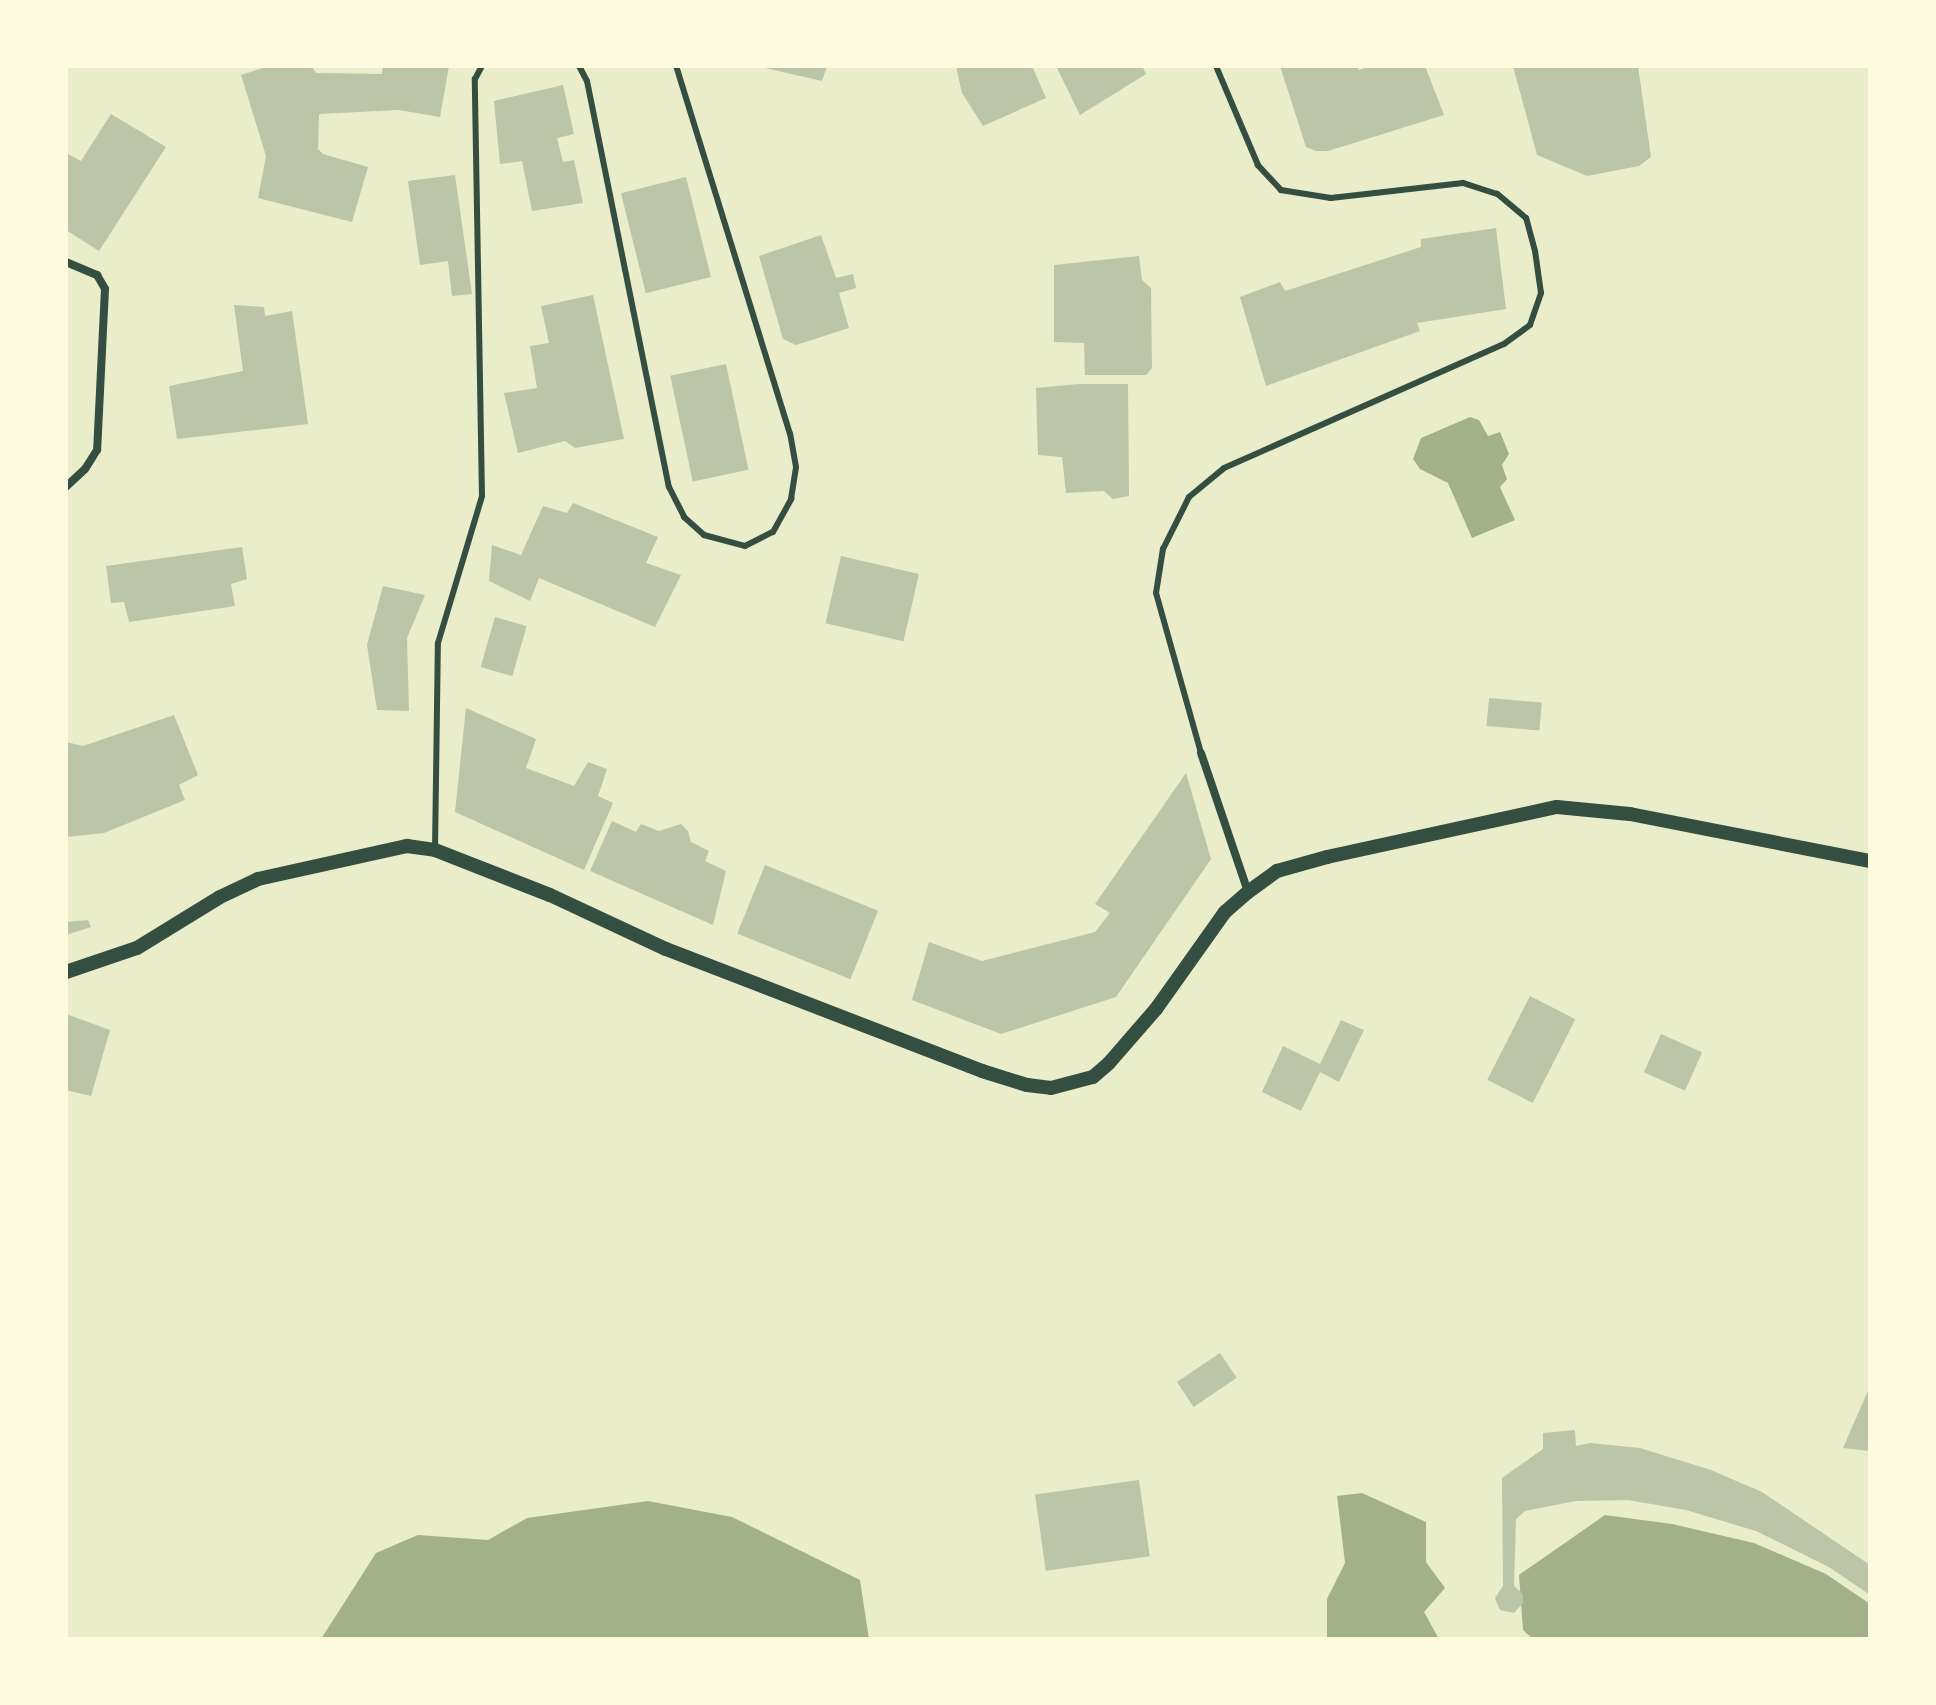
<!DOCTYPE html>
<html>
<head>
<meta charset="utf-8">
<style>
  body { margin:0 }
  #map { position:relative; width:1936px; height:1705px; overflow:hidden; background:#e9edc9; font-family:Lato,sans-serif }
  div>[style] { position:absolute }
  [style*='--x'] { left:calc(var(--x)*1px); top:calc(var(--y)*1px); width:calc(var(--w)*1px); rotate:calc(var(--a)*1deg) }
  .water>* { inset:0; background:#a3b18a }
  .building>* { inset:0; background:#bcc5a7; transform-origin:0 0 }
  .service>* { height:6px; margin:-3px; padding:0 3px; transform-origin:3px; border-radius:3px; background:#344e41 }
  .minor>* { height:8px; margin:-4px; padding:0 4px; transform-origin:4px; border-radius:4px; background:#344e41 }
  .tertiary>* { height:14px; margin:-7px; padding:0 7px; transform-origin:7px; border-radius:7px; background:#344e41 }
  span { translate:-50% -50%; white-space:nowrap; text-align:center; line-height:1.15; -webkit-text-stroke:8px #fefae0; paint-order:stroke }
  .frame { position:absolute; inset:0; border:68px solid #fefae0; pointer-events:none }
</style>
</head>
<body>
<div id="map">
  <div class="water">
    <div style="clip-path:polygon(1470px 417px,1479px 420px,1488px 436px,1500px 432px,1509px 454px,1502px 465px,1507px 479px,1500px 487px,1515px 520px,1472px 538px,1448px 483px,1420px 469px,1413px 459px,1421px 438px)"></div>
    <div style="clip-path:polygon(1362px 1493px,1426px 1522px,1426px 1562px,1445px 1588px,1424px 1612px,1439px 1639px,1327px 1639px,1327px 1599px,1345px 1563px,1337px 1496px)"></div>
    <div style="clip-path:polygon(648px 1501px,732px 1517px,860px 1580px,869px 1639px,321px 1639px,376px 1553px,418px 1535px,488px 1540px,527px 1518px)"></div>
    <div style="clip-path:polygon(1605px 1515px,1672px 1524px,1754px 1543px,1826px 1574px,1870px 1604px,1870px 1639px,1533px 1639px,1523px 1630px,1519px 1575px)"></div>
  </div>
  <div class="building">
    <div style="clip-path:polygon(269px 66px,312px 67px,316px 73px,382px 74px,383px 66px,449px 66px,440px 117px,399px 110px,319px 114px,318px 149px,323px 154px,368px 167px,352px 222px,258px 198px,266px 156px,241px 75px)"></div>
    <div style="clip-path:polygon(757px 66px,827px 66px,822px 81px)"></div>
    <div style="clip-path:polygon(956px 66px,1032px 66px,1046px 98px,983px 126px,962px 93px)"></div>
    <div style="clip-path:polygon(1056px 66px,1142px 66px,1146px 74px,1080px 115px)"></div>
    <div style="clip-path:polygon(1280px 66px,1357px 66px,1359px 70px,1370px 66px,1425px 66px,1444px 115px,1328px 151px,1316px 151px,1306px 147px)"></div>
    <div style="clip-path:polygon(1513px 66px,1638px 66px,1651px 157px,1639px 166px,1587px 176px,1537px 155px)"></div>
    <div style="clip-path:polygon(563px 85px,574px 134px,557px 138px,563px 162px,574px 160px,583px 203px,532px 211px,522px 161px,500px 164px,494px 101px)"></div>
    <div style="clip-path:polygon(111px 114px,166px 147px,99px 251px,66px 230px,66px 153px,81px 161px)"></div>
    <div style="clip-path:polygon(455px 175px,472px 294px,452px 296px,448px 261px,420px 265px,408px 181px)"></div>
    <div style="left:686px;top:177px;width:103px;height:67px;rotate:76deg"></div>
    <div style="clip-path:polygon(1496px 228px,1506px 309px,1417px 323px,1420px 331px,1266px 386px,1240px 297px,1280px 282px,1285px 291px,1421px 247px,1421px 239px)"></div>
    <div style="clip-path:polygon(821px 235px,836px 278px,853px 274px,856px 288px,839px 293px,849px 328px,796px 345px,783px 339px,759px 256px)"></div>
    <div style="clip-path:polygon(1139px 256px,1142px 280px,1151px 288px,1152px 368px,1146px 375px,1085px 375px,1084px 343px,1054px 342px,1054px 265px)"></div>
    <div style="clip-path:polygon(593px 295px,624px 439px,575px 448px,565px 441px,518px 453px,504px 393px,537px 388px,530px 346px,549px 343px,541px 306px)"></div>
    <div style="clip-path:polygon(234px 305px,264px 307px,265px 316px,292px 311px,308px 424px,177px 439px,169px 386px,243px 371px)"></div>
    <div style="left:726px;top:364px;width:108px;height:57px;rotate:78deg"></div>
    <div style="clip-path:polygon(1079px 384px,1128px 384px,1129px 496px,1113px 499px,1104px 491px,1066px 493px,1062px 457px,1038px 455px,1036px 388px)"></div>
    <div style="clip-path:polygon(573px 503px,658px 537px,646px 563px,681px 575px,655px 627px,539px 578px,530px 601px,489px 581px,492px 545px,521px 555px,543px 506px,567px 513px)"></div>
    <div style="clip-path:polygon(242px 547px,247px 579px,231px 584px,235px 606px,129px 622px,124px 602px,111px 603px,106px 566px)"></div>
    <div style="left:841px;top:556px;width:80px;height:69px;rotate:13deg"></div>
    <div style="clip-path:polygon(383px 586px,425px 595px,407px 638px,409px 711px,377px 710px,367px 645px)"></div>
    <div style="left:495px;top:617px;width:33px;height:52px;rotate:16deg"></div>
    <div style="left:1489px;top:698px;width:53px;height:28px;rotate:5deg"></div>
    <div style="clip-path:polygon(466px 708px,536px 739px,526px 768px,574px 786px,588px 762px,607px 769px,598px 796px,613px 803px,584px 870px,455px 812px)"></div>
    <div style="clip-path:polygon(174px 715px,198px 775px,179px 785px,185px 800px,104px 833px,66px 837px,66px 742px,83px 746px)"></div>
    <div style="clip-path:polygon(1186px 773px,1211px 859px,1116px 997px,1001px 1034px,912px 1000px,929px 942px,982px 961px,1095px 932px,1110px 913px,1095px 904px)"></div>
    <div style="clip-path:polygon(612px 821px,636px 832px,641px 824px,659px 831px,681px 824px,688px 831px,691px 842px,709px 851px,705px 861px,726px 871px,713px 925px,590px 871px)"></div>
    <div style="left:765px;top:865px;width:122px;height:74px;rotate:22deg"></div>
    <div style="clip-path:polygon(88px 920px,91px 927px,66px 935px,66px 922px)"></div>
    <div style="left:1530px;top:996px;width:51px;height:94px;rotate:27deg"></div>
    <div style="clip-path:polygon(66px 1014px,110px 1030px,91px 1096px,66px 1090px)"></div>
    <div style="clip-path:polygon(1341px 1020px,1364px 1030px,1339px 1082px,1320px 1072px,1301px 1111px,1262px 1092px,1283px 1046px,1320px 1064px)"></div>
    <div style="left:1661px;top:1034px;width:45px;height:42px;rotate:24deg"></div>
    <div style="left:1220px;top:1353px;width:30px;height:52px;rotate:56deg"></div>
    <div style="clip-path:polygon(1870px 1386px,1870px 1451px,1843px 1448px)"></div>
    <div style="clip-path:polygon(1575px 1430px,1576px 1446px,1590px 1443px,1640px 1448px,1711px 1470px,1762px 1492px,1870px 1565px,1870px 1595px,1829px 1567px,1756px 1531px,1686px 1510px,1628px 1500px,1576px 1501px,1525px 1511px,1516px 1519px,1514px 1586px,1523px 1594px,1523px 1603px,1514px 1613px,1500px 1610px,1495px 1598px,1503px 1586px,1502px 1478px,1543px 1449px,1543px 1433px)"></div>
    <div style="left:1139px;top:1480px;width:77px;height:105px;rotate:82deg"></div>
  </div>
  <div class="service">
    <div style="--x:579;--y:66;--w:17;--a:62"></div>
    <div style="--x:587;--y:81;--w:414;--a:78.6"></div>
    <div style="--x:669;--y:487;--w:34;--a:63"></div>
    <div style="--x:684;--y:517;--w:27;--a:42"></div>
    <div style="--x:704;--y:535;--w:42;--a:15"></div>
    <div style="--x:745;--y:546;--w:31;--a:-27"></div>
    <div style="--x:773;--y:532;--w:38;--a:-61"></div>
    <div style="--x:791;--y:499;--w:32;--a:-81"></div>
    <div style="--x:796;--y:467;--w:34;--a:-100"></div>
    <div style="--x:790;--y:434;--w:385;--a:-107.2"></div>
    <div style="--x:1201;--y:753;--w:166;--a:-105.7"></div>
    <div style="--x:1156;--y:593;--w:45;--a:-81"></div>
    <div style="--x:1163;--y:549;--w:58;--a:-63.4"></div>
    <div style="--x:1189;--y:497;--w:45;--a:-39.6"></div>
    <div style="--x:1224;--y:468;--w:306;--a:-23.9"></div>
    <div style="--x:1504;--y:344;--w:32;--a:-36"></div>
    <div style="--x:1530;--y:325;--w:34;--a:-71"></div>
    <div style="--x:1541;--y:293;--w:42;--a:-98.1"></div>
    <div style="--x:1535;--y:251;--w:34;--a:-105"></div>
    <div style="--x:1526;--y:218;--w:38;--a:-140"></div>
    <div style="--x:1497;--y:194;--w:36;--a:-162"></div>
    <div style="--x:1463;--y:183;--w:133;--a:173.5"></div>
    <div style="--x:1331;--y:198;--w:51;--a:-170.9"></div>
    <div style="--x:1281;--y:190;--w:34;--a:-133"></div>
    <div style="--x:1258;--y:165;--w:108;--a:-113"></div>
    <div style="--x:435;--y:850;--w:207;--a:-89.2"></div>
    <div style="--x:438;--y:643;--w:153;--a:-73.3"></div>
    <div style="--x:482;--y:496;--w:417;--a:-91"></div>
    <div style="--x:475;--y:79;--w:15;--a:-62"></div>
  </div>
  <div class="minor">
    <div style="--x:66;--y:262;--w:34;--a:23"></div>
    <div style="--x:97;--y:275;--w:16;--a:60"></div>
    <div style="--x:105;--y:289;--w:161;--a:92.8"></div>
    <div style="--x:97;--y:450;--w:22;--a:122"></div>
    <div style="--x:85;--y:469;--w:26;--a:137"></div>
    <div style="--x:1201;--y:753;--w:147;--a:71.3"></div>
  </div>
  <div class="tertiary">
    <div style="--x:66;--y:972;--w:75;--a:-18.7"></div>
    <div style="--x:137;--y:948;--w:97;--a:-31.6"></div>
    <div style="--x:220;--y:897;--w:42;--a:-25.3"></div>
    <div style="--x:258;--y:879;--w:153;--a:-12.5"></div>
    <div style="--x:407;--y:846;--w:28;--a:8"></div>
    <div style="--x:435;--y:850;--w:123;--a:21.4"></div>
    <div style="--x:550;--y:895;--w:128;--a:25"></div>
    <div style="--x:666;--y:949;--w:339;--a:21.1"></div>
    <div style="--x:982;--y:1071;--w:47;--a:17.3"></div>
    <div style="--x:1027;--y:1085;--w:24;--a:7"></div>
    <div style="--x:1051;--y:1088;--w:43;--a:-14.7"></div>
    <div style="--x:1093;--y:1077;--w:21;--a:-41"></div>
    <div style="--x:1109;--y:1063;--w:72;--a:-49"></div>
    <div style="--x:1156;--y:1009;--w:119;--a:-54.6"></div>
    <div style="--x:1225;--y:912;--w:30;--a:-41"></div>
    <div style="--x:1248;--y:892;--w:36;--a:-36"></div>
    <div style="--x:1277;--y:871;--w:52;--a:-15.6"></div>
    <div style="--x:1327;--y:857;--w:235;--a:-12.3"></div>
    <div style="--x:1557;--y:807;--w:73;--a:5.5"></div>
    <div style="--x:1630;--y:814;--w:245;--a:11.1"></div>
  </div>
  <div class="frame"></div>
</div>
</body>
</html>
